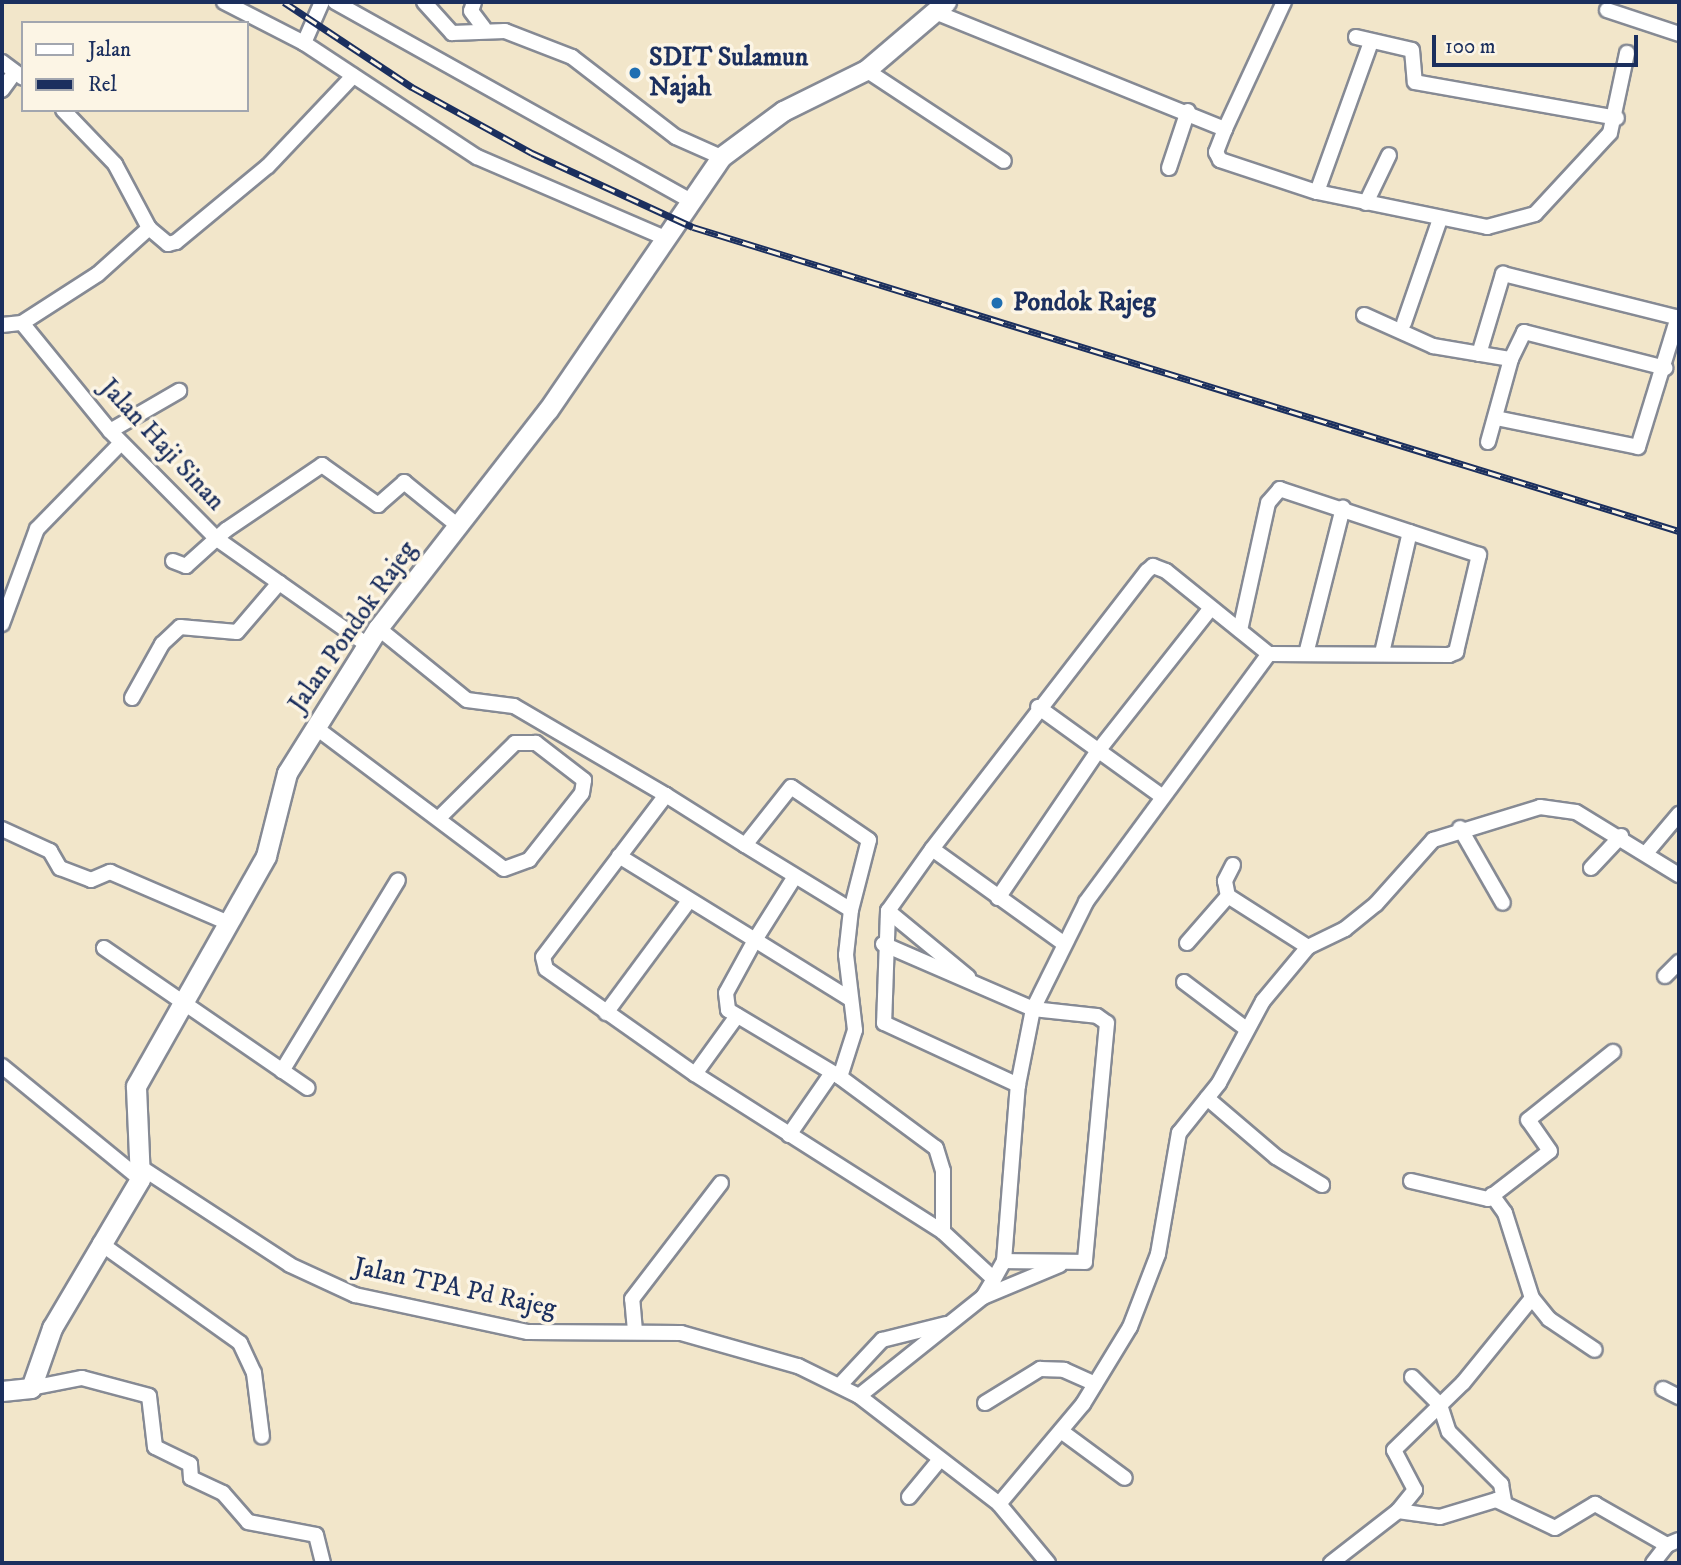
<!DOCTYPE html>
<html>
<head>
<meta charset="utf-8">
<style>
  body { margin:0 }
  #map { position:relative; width:1681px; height:1565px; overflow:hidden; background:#f2e6ca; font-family:"IM FELL DW Pica",serif }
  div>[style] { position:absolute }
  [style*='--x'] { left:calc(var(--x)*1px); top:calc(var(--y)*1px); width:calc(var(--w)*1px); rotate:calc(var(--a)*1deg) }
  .roads { filter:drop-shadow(2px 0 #868a94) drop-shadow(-2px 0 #868a94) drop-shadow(0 2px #868a94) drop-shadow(0 -2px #868a94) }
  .minor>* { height:14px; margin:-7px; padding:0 7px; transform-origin:7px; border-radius:7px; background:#fff }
  .secondary>* { height:19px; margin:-9.5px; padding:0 9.5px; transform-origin:9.5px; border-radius:9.5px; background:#fff }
  .rail>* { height:7px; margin-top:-3.5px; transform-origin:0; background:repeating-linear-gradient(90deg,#fcf5e5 0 13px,#1b2f5e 0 26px); box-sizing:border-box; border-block:2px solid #1b2f5e }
  .dots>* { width:19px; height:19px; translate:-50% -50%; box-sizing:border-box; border:4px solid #fcf5e5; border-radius:50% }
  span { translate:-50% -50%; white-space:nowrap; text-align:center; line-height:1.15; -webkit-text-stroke:7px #fcf5e5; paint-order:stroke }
  .poi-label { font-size:26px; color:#1b2f5e; font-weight:700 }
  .left { translate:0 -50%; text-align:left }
  .street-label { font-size:26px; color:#1b2f5e }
  .frame { position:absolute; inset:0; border:4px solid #1b2f5e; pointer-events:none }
  .legend { position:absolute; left:21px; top:21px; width:228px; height:91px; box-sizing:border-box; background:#fcf5e5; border:2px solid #a2a6af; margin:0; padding:9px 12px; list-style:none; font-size:21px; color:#1b2f5e }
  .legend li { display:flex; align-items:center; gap:14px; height:35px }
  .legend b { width:35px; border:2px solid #a2a6af }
  .scale { position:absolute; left:1432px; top:35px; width:206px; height:32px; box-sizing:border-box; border:4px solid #1b2f5e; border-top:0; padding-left:9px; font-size:21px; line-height:24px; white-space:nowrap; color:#1b2f5e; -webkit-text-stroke:5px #fcf5e5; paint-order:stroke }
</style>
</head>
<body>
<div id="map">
  <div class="roads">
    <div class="minor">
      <div style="--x:224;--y:2;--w:90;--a:27.1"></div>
      <div style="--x:304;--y:43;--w:207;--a:33.4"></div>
      <div style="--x:477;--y:157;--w:202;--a:23.3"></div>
      <div style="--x:335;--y:2;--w:404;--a:29.2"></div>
      <div style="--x:424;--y:2;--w:42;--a:47.9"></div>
      <div style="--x:452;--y:33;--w:53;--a:-2.2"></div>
      <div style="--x:505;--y:31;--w:72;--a:21.2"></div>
      <div style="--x:572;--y:57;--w:131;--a:37.6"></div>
      <div style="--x:676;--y:137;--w:49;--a:24"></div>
      <div style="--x:474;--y:2;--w:9;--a:108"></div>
      <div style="--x:471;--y:11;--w:21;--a:53"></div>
      <div style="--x:1607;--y:10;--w:76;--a:18.4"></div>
      <div style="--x:935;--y:12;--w:313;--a:22"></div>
      <div style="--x:1225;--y:129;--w:25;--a:111"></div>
      <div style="--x:1216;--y:152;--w:9;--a:63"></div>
      <div style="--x:1220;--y:160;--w:102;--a:18.3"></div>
      <div style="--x:1317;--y:192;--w:174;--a:11.6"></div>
      <div style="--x:1487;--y:227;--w:50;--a:-15.2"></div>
      <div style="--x:1535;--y:214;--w:110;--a:-47.2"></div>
      <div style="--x:1610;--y:133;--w:82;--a:-78"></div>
      <div style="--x:1356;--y:37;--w:57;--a:13.1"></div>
      <div style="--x:1412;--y:50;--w:32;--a:85"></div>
      <div style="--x:1415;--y:82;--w:205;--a:10.1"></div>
      <div style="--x:304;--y:43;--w:45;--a:-66.3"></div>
      <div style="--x:2;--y:62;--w:26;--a:37"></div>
      <div style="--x:866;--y:70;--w:165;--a:33.4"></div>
      <div style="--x:2;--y:90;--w:22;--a:-54"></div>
      <div style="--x:1225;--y:129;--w:140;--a:-65.1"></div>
      <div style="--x:1169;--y:168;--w:60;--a:-71.6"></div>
      <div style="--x:1317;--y:192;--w:159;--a:-70.2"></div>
      <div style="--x:1366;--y:203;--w:53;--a:-64.4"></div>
      <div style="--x:149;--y:228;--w:25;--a:40"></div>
      <div style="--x:168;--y:244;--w:8;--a:-14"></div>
      <div style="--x:176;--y:242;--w:119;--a:-39.6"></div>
      <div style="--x:268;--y:166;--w:124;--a:-46.6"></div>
      <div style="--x:1364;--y:315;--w:76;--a:24.2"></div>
      <div style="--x:1433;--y:346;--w:79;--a:9.5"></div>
      <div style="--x:1511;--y:359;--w:30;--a:-64"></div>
      <div style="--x:1524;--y:332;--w:146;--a:14.3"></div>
      <div style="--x:22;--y:323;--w:90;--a:-32.8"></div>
      <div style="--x:98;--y:274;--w:69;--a:-42"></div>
      <div style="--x:149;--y:228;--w:72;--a:-118"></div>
      <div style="--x:115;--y:164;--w:75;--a:-133.9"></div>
      <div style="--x:1404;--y:323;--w:107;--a:-70.9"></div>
      <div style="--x:2;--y:325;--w:20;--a:-6"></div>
      <div style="--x:22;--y:323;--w:139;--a:50.8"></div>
      <div style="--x:110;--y:431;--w:152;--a:45.3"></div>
      <div style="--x:217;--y:539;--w:184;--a:35.2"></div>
      <div style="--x:1479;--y:354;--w:84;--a:-73.3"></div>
      <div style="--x:1503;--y:274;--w:181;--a:14"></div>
      <div style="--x:1496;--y:418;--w:145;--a:11.5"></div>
      <div style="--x:1638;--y:447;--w:136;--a:-72.9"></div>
      <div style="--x:110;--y:431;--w:80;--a:-30.1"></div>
      <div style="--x:1488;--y:442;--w:86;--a:-74.5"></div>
      <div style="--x:173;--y:561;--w:14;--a:21"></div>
      <div style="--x:186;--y:566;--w:54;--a:-42"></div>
      <div style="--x:226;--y:530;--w:116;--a:-34.1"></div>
      <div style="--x:322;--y:465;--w:69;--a:35.5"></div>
      <div style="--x:378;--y:505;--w:35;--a:-41"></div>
      <div style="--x:404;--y:482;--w:68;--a:39.1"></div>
      <div style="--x:2;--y:624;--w:101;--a:-69.8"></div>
      <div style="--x:37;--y:529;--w:120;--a:-45.7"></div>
      <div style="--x:378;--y:628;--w:114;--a:39"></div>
      <div style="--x:467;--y:700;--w:47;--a:7.3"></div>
      <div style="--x:514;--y:706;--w:176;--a:30.4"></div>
      <div style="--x:1382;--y:653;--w:124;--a:-77"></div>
      <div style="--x:1306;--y:654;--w:151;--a:-75.8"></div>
      <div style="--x:132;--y:698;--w:62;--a:-60.9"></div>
      <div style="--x:162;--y:644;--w:25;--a:-43"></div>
      <div style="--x:180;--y:627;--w:57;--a:5"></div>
      <div style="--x:237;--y:632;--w:65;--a:-49.4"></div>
      <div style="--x:1038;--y:707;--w:150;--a:35.8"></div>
      <div style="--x:315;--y:727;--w:236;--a:36.9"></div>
      <div style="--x:504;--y:869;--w:27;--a:-20"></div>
      <div style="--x:529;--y:860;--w:85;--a:-51.7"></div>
      <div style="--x:582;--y:793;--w:13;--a:-81"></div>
      <div style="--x:584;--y:780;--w:61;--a:-142.4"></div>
      <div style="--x:536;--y:743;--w:21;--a:180"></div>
      <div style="--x:515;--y:743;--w:107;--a:135.4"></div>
      <div style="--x:1460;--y:828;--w:86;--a:60.2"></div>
      <div style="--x:2;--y:829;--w:53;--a:24.6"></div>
      <div style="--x:50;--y:851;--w:20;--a:60"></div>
      <div style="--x:60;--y:868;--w:33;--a:21"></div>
      <div style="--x:91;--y:880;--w:21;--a:-23"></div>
      <div style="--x:110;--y:872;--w:124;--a:23.3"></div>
      <div style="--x:745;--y:845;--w:124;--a:31.5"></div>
      <div style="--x:932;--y:849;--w:76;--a:125.4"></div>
      <div style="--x:888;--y:911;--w:112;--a:92"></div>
      <div style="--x:884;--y:1023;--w:148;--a:24.8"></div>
      <div style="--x:1647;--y:852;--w:50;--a:-49.9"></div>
      <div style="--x:619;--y:856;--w:160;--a:31.7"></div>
      <div style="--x:755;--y:940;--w:60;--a:118.7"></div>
      <div style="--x:726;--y:993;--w:17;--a:83"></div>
      <div style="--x:728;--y:1010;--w:131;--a:30.9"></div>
      <div style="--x:840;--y:1077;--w:119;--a:36.5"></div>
      <div style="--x:936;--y:1148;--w:24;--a:73"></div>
      <div style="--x:943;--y:1171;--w:61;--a:90"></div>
      <div style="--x:1233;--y:865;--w:18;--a:117"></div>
      <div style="--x:1225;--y:881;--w:15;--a:79"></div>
      <div style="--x:1228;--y:896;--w:95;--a:32.5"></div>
      <div style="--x:1591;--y:868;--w:44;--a:-46.8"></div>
      <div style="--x:794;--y:878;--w:73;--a:122.2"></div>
      <div style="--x:755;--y:940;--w:112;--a:31.8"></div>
      <div style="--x:998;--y:898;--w:178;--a:-55.8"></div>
      <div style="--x:1098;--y:751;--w:182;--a:-51.7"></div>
      <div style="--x:888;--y:911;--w:104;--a:39.5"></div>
      <div style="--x:1063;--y:943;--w:161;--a:-144.3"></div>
      <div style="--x:932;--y:849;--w:351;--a:-52.3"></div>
      <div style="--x:1147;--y:571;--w:8;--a:-40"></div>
      <div style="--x:1153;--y:566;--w:14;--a:21"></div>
      <div style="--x:1166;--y:571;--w:132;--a:38.9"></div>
      <div style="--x:1269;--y:654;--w:180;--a:0.3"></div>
      <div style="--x:1449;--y:655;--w:8;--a:-23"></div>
      <div style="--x:1456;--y:652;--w:100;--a:-76.7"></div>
      <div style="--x:1479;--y:555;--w:210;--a:-161.7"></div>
      <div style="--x:1280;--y:489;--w:18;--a:131"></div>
      <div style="--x:1268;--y:503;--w:130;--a:102.4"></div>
      <div style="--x:1187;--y:943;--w:62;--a:-48.9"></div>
      <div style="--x:883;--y:944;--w:163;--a:23.4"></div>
      <div style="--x:1033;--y:1009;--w:64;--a:6.2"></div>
      <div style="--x:1097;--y:1016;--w:12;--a:35"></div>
      <div style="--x:1107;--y:1023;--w:240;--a:95.3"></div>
      <div style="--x:1085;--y:1262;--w:81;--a:-179.3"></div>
      <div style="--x:104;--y:948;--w:247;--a:34.5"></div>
      <div style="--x:1665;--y:976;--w:20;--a:-45"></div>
      <div style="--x:1184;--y:982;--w:76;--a:37"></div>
      <div style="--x:606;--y:1013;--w:139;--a:-53.5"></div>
      <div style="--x:2;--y:1066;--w:178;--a:39.3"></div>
      <div style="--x:282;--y:1071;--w:223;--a:-58.7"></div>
      <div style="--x:695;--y:1074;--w:72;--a:-54.1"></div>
      <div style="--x:840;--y:1077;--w:49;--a:-72.3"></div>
      <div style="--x:855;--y:1030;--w:76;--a:-96.8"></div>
      <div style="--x:846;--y:955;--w:45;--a:-83.7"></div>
      <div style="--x:851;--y:910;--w:72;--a:-75.6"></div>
      <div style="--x:869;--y:840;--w:94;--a:-145.8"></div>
      <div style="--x:791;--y:787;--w:74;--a:128.4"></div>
      <div style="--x:745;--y:845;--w:93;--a:-147.7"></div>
      <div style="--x:666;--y:795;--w:203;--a:127.2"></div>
      <div style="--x:543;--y:957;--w:12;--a:76"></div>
      <div style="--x:546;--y:969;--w:182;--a:35.2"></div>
      <div style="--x:695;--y:1074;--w:294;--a:32.5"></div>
      <div style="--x:943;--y:1232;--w:69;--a:42.7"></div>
      <div style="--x:1207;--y:1098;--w:91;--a:40.5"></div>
      <div style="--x:1276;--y:1157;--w:54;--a:31.3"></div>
      <div style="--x:789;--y:1135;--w:75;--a:-55.3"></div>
      <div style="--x:145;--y:1170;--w:173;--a:33.2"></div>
      <div style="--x:290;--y:1265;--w:72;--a:24.8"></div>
      <div style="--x:355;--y:1295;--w:177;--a:12.1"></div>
      <div style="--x:528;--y:1332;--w:153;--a:0.4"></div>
      <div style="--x:681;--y:1333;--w:122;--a:15.8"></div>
      <div style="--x:798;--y:1366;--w:68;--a:26.2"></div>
      <div style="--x:859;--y:1396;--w:177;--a:37.6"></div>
      <div style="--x:999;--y:1504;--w:77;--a:50.3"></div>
      <div style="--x:1411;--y:1181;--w:79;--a:13.2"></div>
      <div style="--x:1488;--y:1199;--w:78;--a:-37.7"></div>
      <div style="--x:1550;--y:1151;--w:38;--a:-125"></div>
      <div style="--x:1528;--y:1120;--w:109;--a:-38.7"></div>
      <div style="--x:1492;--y:1195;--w:22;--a:54"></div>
      <div style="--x:1505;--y:1213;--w:89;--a:72.4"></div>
      <div style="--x:1532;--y:1298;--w:27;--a:51"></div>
      <div style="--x:1549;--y:1319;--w:55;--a:34"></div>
      <div style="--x:100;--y:1243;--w:172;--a:35.5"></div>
      <div style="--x:240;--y:1343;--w:33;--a:65"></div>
      <div style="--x:254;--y:1373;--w:64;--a:82.9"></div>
      <div style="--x:983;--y:1297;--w:83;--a:-22.6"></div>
      <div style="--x:635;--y:1331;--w:32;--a:-95"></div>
      <div style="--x:632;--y:1299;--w:146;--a:-52.5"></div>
      <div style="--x:1412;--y:1377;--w:40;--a:45"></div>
      <div style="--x:1440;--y:1405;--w:28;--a:72"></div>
      <div style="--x:1449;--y:1432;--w:74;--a:45"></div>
      <div style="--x:1501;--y:1484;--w:17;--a:80"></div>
      <div style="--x:840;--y:1385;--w:62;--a:-47"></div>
      <div style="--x:882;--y:1340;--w:66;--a:-14"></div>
      <div style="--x:31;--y:1388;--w:52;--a:-11.1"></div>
      <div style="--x:82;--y:1378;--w:69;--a:15"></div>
      <div style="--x:149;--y:1396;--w:51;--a:83.3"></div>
      <div style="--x:155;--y:1447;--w:39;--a:26"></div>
      <div style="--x:190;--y:1464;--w:14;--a:86"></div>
      <div style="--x:191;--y:1478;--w:35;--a:25"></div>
      <div style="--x:223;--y:1493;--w:38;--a:49"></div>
      <div style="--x:248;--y:1522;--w:69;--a:10.8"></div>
      <div style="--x:316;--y:1535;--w:29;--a:76"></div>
      <div style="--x:1663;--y:1389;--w:18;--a:27"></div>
      <div style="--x:859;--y:1396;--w:159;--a:-38.6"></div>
      <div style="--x:983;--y:1297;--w:21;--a:-59"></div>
      <div style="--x:994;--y:1279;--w:21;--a:-61"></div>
      <div style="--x:1004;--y:1261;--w:177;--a:-85.5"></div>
      <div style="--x:1018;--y:1085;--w:77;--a:-78.8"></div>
      <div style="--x:1033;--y:1009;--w:119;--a:-63.6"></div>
      <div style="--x:1086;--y:902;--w:308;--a:-53.6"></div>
      <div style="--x:985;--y:1403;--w:65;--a:-31.7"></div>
      <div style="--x:1040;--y:1369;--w:24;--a:2"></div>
      <div style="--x:1064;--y:1370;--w:34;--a:24"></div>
      <div style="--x:1061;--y:1431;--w:79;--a:36.3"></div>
      <div style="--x:909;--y:1497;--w:45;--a:-50.4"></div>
      <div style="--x:999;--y:1504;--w:131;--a:-50"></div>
      <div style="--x:1083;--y:1404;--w:90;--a:-58.6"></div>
      <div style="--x:1130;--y:1327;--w:78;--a:-69"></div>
      <div style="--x:1158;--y:1254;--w:123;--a:-80.2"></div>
      <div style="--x:1179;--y:1133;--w:64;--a:-51.3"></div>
      <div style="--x:1219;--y:1083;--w:93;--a:-61.8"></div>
      <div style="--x:1263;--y:1001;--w:70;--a:-50.2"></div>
      <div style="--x:1308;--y:947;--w:41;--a:-25.9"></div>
      <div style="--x:1345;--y:929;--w:40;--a:-39"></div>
      <div style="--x:1376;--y:904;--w:86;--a:-48.3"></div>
      <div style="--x:1433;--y:840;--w:112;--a:-17.1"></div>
      <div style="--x:1540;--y:807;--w:36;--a:8"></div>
      <div style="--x:1576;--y:812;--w:121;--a:31.5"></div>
      <div style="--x:1398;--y:1511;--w:27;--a:-51"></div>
      <div style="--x:1415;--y:1490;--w:45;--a:-117.7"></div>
      <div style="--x:1394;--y:1450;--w:96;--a:-44.2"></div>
      <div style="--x:1463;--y:1383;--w:109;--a:-50.9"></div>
      <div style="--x:1331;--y:1563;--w:85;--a:-37.8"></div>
      <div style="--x:1398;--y:1511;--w:42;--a:8.1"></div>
      <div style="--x:1440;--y:1517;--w:59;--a:-16.9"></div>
      <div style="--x:1496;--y:1500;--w:65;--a:25.4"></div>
      <div style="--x:1555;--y:1528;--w:47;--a:-31"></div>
      <div style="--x:1595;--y:1504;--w:83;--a:29.7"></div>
      <div style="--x:1667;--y:1545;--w:13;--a:-23"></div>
      <div style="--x:1653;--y:1563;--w:23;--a:-52"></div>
    </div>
    <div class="secondary">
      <div style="--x:2;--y:1391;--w:29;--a:-6"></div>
      <div style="--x:31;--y:1388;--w:64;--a:-70.7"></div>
      <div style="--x:52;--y:1328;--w:173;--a:-59.4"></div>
      <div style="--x:140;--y:1179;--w:93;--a:-92.5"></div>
      <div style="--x:136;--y:1086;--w:264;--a:-60.5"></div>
      <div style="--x:266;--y:856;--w:86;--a:-75.8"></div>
      <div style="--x:287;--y:773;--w:171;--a:-57.9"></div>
      <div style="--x:378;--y:628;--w:276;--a:-52.1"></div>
      <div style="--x:548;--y:410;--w:306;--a:-55.6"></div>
      <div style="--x:721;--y:157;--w:77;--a:-36.6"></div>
      <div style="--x:783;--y:111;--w:93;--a:-26.3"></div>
      <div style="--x:866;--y:70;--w:105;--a:-40.4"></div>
    </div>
  </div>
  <div class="rail">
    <div style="--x:284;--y:2;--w:154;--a:33.6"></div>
    <div style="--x:412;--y:87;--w:137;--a:28.8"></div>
    <div style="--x:532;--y:153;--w:177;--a:24.7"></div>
    <div style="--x:693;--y:227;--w:1032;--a:17.14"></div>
  </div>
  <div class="dots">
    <div style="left:635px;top:73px;background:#1f6fb2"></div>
    <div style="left:997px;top:303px;background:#1f6fb2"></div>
  </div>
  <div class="poi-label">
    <span class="left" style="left:649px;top:73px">SDIT Sulamun<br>Najah</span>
    <span class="left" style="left:1013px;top:303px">Pondok Rajeg</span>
  </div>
  <div class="street-label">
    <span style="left:162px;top:445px;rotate:47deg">Jalan Haji Sinan</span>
    <span style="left:353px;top:627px;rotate:-55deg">Jalan Pondok Rajeg</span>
    <span style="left:455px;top:1288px;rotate:12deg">Jalan TPA Pd Rajeg</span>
  </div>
  <div class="frame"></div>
  <ul class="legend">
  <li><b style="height:9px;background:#fff"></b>Jalan</li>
  <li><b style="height:9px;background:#1b2f5e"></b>Rel</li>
  </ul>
  <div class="scale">100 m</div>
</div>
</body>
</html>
